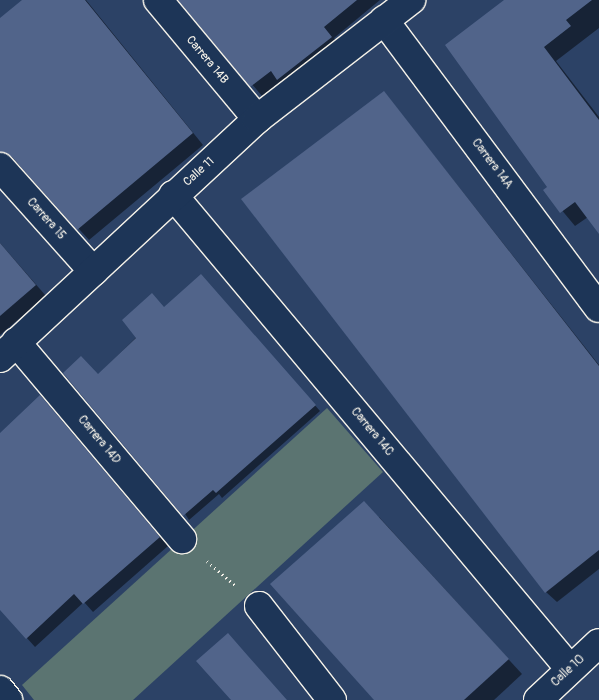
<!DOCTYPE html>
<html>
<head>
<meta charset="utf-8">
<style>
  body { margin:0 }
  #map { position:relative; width:599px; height:700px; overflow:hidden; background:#2c4266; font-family:Pangolin,sans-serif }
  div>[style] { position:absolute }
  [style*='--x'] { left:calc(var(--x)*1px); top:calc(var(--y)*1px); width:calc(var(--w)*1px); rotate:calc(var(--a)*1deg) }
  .green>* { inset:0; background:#5b7471 }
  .shadow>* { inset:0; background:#0007 }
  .building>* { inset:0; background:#51648a }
  .path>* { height:3px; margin-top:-1.5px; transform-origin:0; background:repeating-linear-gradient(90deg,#f4f1e8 0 1px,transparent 0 5px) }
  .roads { filter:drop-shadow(1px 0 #f4f1e8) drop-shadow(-1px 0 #f4f1e8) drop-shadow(0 1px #f4f1e8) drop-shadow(0 -1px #f4f1e8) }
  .minor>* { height:28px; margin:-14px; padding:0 14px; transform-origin:14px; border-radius:14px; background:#1d3557 }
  span { translate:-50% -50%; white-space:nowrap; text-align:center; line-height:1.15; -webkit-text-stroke:4px #1d3557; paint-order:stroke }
  .street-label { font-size:12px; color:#f4f1e8 }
</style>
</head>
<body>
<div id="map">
  <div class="green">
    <div style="clip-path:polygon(327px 408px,383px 472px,133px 700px,34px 700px,22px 685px)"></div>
  </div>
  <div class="shadow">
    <div style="clip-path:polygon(24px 0,86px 0,203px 145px,89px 240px,23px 167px,11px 163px,0 152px,0 19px)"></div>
    <div style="clip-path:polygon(181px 0,380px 0,334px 38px,342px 48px,289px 89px,281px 81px,262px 96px)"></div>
    <div style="clip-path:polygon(506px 0,599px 0,599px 28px,556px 61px,599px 117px,599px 232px,588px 217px,575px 226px,545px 190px,549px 187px)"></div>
    <div style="clip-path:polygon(384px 92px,599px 365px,599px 569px,557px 602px,546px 592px)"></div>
    <div style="clip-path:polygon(0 243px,46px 296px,0 335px)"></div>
    <div style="clip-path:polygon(206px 281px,320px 411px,222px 498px,219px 494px,189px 520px,98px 375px,165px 309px)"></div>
    <div style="clip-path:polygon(40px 397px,168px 546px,93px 612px,84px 602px,35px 647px,0 608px,0 435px)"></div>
    <div style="clip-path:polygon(379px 517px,522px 674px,494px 700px,376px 700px)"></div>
  </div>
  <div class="building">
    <div style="clip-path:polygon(22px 0,85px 0,193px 133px,77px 230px,12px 157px,0 152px,0 18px)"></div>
    <div style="clip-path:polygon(178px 0,357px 0,324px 27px,332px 37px,277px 80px,271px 71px,250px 87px)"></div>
    <div style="clip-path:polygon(504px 0,592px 0,566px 20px,571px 26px,544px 47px,599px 120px,599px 234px,575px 202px,560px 213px,543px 190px,547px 187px,445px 45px)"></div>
    <div style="clip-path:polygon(384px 91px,599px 366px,599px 550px,545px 593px,241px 199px)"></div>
    <div style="clip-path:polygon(0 243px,36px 285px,0 316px)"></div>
    <div style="clip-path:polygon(201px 274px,316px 405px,216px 493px,213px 490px,183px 516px,63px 373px,81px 356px,98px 374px,136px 338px,122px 320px,152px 293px,164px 307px)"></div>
    <div style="clip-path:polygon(40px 395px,160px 537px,83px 604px,74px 594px,26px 639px,0 610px,0 433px)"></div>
    <div style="clip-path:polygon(364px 501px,509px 659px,464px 700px,374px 700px,270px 584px)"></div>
    <div style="clip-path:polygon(228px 633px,248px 656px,287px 700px,231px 700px,196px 661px)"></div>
  </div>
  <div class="path">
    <div style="--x:207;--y:561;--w:38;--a:41"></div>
  </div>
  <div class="roads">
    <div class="minor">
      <div style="--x:158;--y:0;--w:155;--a:50.2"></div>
      <div style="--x:384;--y:20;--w:359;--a:53.3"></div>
      <div style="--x:0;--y:167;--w:140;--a:48.2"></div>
      <div style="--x:173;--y:195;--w:618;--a:50.05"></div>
      <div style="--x:16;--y:342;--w:258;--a:49.9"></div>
      <div style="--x:0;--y:358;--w:351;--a:-42.9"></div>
      <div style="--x:257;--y:119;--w:195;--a:-37.7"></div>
      <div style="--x:259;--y:606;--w:119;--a:52.2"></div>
      <div style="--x:0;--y:690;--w:13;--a:51"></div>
      <div style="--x:538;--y:700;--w:83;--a:-43.1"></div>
    </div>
  </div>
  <div class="street-label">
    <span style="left:207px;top:60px;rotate:50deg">Carrera 14B</span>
    <span style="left:492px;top:164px;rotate:53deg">Carrera 14A</span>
    <span style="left:199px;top:172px;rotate:-42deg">Calle 11</span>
    <span style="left:46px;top:219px;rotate:48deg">Carrera 15</span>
    <span style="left:372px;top:432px;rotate:50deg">Carrera 14C</span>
    <span style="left:99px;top:440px;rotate:50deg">Carrera 14D</span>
    <span style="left:568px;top:671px;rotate:-43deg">Calle 10</span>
  </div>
</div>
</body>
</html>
